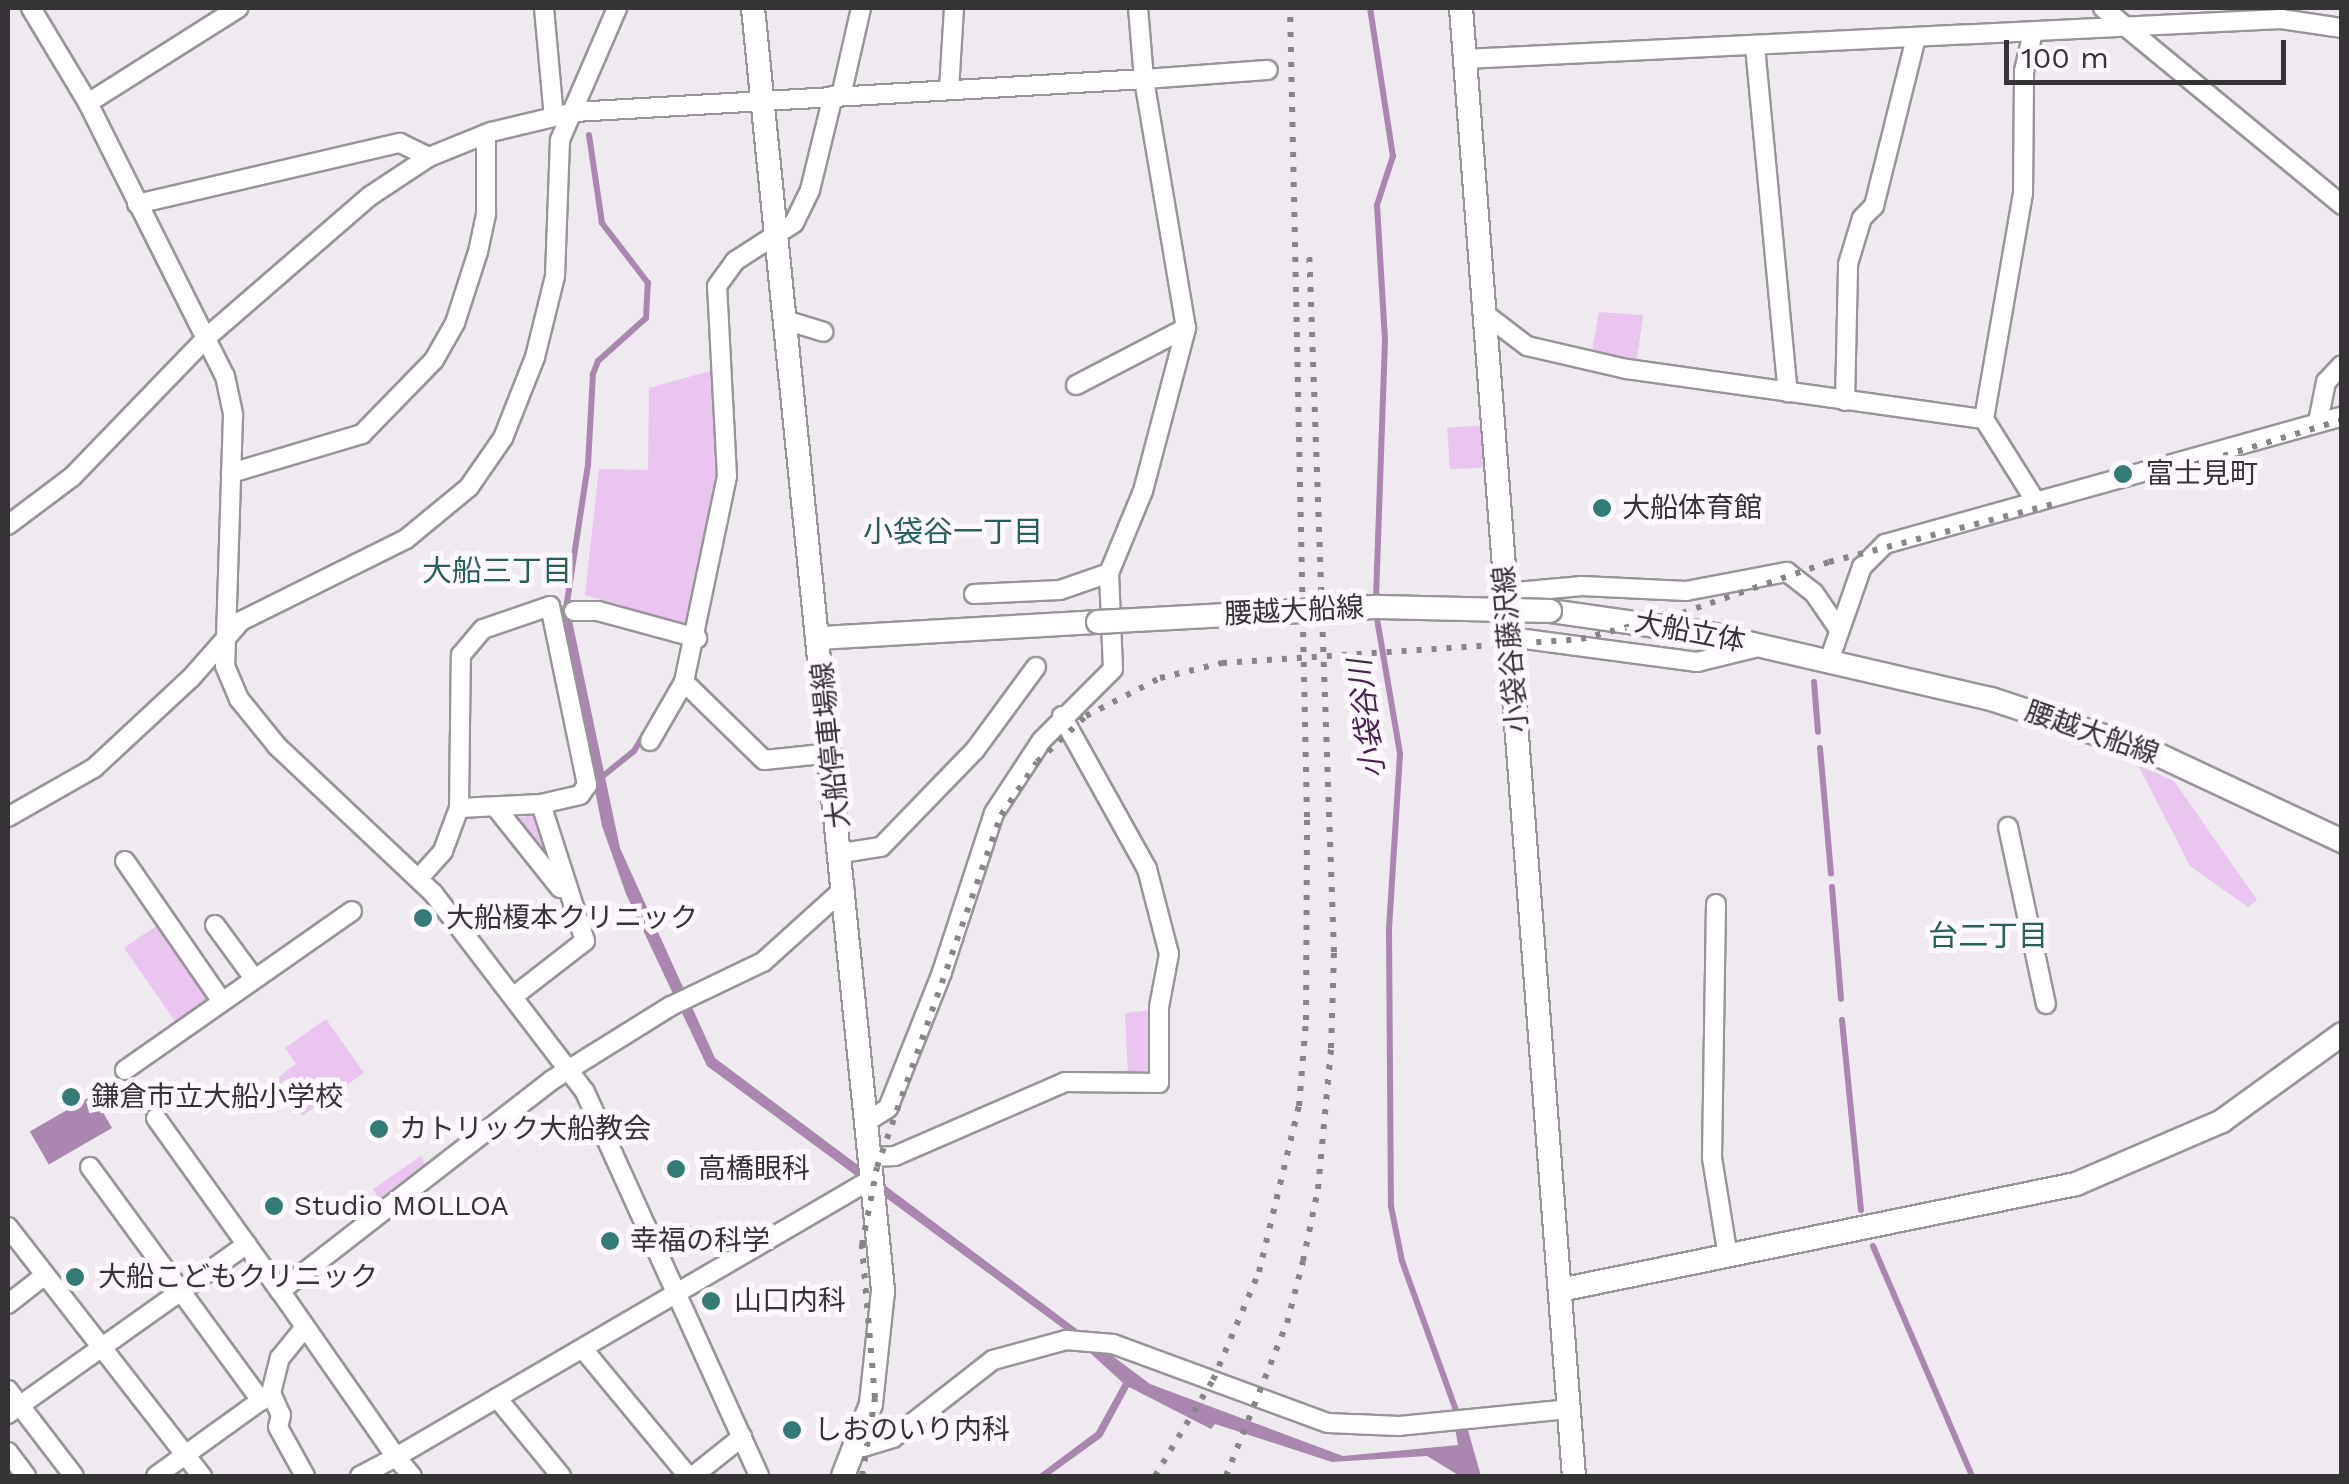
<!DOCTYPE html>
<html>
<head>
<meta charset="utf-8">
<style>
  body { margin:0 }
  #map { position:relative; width:2349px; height:1484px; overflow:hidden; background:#efeaf0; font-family:"Work Sans","Noto Sans JP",sans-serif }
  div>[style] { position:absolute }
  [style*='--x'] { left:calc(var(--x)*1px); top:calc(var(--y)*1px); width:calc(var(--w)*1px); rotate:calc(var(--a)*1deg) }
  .green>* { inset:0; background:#e9c5f0; transform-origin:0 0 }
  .water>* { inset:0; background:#a987af; transform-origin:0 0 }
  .stream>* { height:6px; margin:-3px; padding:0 3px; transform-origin:3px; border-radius:3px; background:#a987af }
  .roads { filter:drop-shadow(2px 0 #99949a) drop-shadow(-2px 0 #99949a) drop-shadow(0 2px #99949a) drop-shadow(0 -2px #99949a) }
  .minor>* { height:18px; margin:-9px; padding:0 9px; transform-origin:9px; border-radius:9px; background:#fff }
  .major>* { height:22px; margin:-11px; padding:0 11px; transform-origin:11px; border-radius:11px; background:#fff }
  .rail>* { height:6px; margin-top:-3px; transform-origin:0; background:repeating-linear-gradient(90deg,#888589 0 5px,transparent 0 15px) }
  .bridges { filter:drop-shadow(2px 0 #99949a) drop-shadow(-2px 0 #99949a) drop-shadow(0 2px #99949a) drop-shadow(0 -2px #99949a) }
  .major-bridge>* { height:22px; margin:-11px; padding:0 11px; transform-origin:11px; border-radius:11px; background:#fff }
  .dots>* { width:28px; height:28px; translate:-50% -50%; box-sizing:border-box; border:5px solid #fdf7fe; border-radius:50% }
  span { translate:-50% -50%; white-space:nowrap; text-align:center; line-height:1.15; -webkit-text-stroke:10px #fdf7fe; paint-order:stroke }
  .poi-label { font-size:28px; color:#353335 }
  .left { translate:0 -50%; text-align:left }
  .street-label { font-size:28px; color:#353335 }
  .neighbourhood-label { font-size:30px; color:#265f5c }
  .water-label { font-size:30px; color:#4a1f52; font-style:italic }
  .frame { position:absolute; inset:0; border:10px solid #353335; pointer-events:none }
  .scale { position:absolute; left:2004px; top:40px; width:282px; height:45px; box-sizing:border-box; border:5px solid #353335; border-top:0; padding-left:12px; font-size:30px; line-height:35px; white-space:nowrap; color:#353335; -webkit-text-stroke:8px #fdf7fe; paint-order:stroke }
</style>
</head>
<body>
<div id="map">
  <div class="green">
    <div style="clip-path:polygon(1599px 312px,1643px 315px,1636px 367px,1591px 357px)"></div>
    <div style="clip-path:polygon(717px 369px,720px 475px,694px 628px,585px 595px,599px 469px,648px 470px,649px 388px)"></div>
    <div style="left:1485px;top:425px;width:42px;height:38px;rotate:86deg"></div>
    <div style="clip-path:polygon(2138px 765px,2174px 781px,2257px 900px,2248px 907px,2190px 866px)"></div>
    <div style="clip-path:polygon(535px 815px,549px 855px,546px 860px,513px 818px)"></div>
    <div style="clip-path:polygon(159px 924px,208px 991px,206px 1001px,175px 1021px,124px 948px)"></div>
    <div style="clip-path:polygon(1152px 1010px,1151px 1075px,1128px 1075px,1125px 1013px)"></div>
    <div style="clip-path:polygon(326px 1019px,364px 1073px,302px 1116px,276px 1079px,296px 1064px,285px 1048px)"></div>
    <div style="clip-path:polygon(421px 1156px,425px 1164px,379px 1199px,373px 1189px)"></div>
  </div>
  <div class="water">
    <div style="clip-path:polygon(558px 603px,570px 611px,620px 848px,715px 1058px,1150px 1384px,1343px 1456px,1458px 1445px,1452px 1410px,1462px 1409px,1481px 1476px,1460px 1476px,1427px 1456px,1332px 1462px,1215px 1424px,1211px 1429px,1129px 1387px,1102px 1437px,1048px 1476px,1037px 1476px,1096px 1432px,1123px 1383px,1064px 1329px,707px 1066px,626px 894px,602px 826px)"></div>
    <div style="left:93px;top:1095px;width:38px;height:73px;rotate:60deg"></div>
  </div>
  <div class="stream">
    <div style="--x:1370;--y:8;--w:150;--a:81.2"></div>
    <div style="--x:1393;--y:156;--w:52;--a:108.1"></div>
    <div style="--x:1377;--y:205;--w:135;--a:86.6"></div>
    <div style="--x:1385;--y:340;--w:261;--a:92"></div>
    <div style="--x:1376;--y:613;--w:143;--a:80.3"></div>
    <div style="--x:1400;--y:754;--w:175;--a:93.6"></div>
    <div style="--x:1389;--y:929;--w:277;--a:89.6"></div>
    <div style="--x:1391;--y:1206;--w:56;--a:78.7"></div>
    <div style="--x:1402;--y:1261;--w:165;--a:70.1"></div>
    <div style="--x:565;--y:615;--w:152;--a:-81.3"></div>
    <div style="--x:588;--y:465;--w:91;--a:-86.9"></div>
    <div style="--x:593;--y:374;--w:14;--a:-69"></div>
    <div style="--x:598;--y:361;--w:64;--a:-41.9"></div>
    <div style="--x:646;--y:318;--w:35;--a:-87"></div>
    <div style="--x:648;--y:283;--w:76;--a:-127.5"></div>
    <div style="--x:602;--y:223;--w:89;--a:-98.4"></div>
    <div style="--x:1814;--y:682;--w:50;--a:85.4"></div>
    <div style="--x:1820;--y:748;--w:126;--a:85"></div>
    <div style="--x:598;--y:780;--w:46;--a:-38.9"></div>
    <div style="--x:634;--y:751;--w:21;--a:-59"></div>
    <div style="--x:1832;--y:887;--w:112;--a:85.4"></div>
    <div style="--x:1842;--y:1020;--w:191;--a:84.3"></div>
    <div style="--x:1873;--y:1246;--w:250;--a:66.7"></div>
  </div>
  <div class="roads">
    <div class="minor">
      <div style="--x:31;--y:8;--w:111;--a:59"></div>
      <div style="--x:88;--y:103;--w:305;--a:63.4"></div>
      <div style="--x:225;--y:376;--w:40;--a:78"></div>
      <div style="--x:233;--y:415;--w:251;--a:91.8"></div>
      <div style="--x:225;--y:666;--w:36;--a:67"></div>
      <div style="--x:239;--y:699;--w:60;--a:51"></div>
      <div style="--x:277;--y:746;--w:214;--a:43.3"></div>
      <div style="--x:433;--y:893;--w:250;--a:52.6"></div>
      <div style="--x:585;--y:1092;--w:422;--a:65.6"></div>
      <div style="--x:544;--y:8;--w:109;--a:84.8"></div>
      <div style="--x:2103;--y:8;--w:310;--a:39.5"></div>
      <div style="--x:1755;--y:46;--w:348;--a:84.6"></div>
      <div style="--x:1465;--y:59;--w:817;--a:-2.81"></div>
      <div style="--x:2281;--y:19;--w:62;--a:8.4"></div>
      <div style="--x:949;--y:90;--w:82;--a:-86.5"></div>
      <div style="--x:841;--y:96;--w:90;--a:-77.2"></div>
      <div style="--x:88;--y:103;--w:178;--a:-32.3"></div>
      <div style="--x:137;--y:204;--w:270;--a:-13.1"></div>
      <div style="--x:400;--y:143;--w:32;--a:26"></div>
      <div style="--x:1485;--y:314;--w:53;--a:37.3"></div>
      <div style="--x:1527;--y:346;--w:103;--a:13"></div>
      <div style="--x:1627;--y:369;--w:360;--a:8"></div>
      <div style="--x:1984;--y:419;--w:98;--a:57.9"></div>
      <div style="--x:788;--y:321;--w:37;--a:17"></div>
      <div style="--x:1076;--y:385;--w:124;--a:-27.4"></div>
      <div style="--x:1845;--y:401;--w:137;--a:-88.7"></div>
      <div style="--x:1848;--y:264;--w:48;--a:-73.1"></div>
      <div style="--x:1862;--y:218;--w:17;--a:-45"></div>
      <div style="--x:1874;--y:206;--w:173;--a:-76"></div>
      <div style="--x:1984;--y:419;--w:228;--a:-80.2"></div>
      <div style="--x:2023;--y:194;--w:123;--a:-89.5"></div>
      <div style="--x:2024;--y:71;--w:40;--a:-77"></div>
      <div style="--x:2318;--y:422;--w:41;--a:-78.7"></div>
      <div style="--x:2326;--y:382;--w:23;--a:-47"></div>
      <div style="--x:231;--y:473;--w:137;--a:-16.6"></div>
      <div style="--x:362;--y:434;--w:103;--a:-45.8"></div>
      <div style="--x:434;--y:360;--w:43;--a:-60.4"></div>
      <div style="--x:455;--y:323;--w:75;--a:-72.1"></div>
      <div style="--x:478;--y:252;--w:40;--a:-78"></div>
      <div style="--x:486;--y:213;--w:79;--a:-90"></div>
      <div style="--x:8;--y:525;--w:80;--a:-36.9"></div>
      <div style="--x:72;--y:477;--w:193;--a:-46"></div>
      <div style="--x:206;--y:338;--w:217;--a:-40.9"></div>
      <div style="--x:370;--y:196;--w:71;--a:-33.5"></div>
      <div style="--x:429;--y:157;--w:67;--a:-22"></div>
      <div style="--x:491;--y:132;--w:85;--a:-13.5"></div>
      <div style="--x:574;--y:112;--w:571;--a:-3.31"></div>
      <div style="--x:1144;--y:79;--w:71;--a:-94.8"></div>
      <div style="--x:1506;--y:593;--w:76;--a:-5.3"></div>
      <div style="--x:1582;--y:586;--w:104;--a:2.8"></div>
      <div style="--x:1686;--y:591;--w:103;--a:-10.7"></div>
      <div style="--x:1787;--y:572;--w:34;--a:38"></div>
      <div style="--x:1814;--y:593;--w:42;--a:55.6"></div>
      <div style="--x:974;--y:594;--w:86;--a:-2.7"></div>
      <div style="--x:1060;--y:590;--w:52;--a:-19.1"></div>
      <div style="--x:574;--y:611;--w:24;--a:0"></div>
      <div style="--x:598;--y:611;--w:103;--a:15.3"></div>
      <div style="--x:1510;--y:637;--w:189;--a:7.6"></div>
      <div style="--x:1697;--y:662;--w:59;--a:-13.8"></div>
      <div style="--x:1829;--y:661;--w:100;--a:-70.7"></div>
      <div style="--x:1862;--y:567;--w:33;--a:-45"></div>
      <div style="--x:1885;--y:544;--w:475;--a:-15.6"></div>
      <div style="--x:650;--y:741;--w:68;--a:-60"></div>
      <div style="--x:832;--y:753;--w:68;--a:174.1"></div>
      <div style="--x:764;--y:760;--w:112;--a:-135.7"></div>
      <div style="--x:684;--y:682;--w:210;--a:-78.2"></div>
      <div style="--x:727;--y:476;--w:190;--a:-93"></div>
      <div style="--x:717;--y:286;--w:31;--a:-54"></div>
      <div style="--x:735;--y:261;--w:70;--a:-32.8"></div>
      <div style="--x:794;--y:223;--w:37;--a:-64"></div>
      <div style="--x:810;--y:190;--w:97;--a:-76.3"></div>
      <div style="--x:497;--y:809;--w:101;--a:51.4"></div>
      <div style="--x:8;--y:817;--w:99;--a:-29.7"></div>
      <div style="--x:94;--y:768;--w:132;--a:-42.9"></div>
      <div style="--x:191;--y:678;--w:76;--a:-48.7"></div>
      <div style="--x:241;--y:621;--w:184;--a:-26.4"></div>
      <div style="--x:406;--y:539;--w:82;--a:-39.5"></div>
      <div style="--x:469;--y:487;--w:60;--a:-55.2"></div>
      <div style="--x:503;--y:438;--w:87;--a:-68.4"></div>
      <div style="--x:535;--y:357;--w:83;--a:-76.1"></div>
      <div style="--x:555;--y:276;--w:136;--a:-87.9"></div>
      <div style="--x:560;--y:140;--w:144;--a:-66.6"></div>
      <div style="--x:2008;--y:827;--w:181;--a:77.9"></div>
      <div style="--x:842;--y:853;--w:39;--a:-9"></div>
      <div style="--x:881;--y:847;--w:135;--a:-45.9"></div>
      <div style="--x:975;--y:750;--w:103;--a:-53.7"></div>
      <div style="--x:125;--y:861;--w:169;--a:55.4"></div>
      <div style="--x:419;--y:878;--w:36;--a:-48"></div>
      <div style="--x:443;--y:851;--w:46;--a:-69.6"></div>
      <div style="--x:459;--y:808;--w:153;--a:-89.3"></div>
      <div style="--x:461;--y:655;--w:34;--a:-50"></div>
      <div style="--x:483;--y:629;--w:71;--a:-18.9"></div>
      <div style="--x:550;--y:606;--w:183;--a:78.3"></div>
      <div style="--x:587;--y:785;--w:12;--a:125"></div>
      <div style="--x:580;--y:795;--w:40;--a:167"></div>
      <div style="--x:541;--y:804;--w:82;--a:177.2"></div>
      <div style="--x:1716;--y:904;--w:254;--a:90.9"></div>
      <div style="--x:1712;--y:1158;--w:100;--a:80.8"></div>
      <div style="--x:215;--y:925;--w:64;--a:53.8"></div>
      <div style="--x:514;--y:996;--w:90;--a:-37.8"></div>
      <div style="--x:585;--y:941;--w:144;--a:-107.8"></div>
      <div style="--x:125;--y:1070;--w:277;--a:-35"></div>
      <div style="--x:156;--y:1118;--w:213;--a:54.4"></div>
      <div style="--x:866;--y:1122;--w:26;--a:-32"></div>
      <div style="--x:888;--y:1108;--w:146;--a:-68.3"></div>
      <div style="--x:942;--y:972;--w:167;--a:-71.9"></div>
      <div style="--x:994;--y:813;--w:87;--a:-56.7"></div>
      <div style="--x:1042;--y:740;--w:100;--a:-45"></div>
      <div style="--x:1113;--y:669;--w:96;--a:-92.4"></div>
      <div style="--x:1109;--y:573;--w:89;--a:-67.5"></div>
      <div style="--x:1143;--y:491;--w:169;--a:-75.2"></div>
      <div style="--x:1186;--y:328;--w:253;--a:-99.6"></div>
      <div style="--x:1144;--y:79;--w:124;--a:-4.2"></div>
      <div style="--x:870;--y:1157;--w:25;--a:-2"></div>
      <div style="--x:895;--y:1156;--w:185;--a:-23.5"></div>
      <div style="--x:1065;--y:1082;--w:94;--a:0.6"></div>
      <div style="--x:1159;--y:1083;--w:76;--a:-90"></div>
      <div style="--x:1159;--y:1007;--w:54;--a:-79.3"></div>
      <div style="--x:1169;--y:954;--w:88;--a:-104.5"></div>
      <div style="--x:1147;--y:869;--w:175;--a:-119.1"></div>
      <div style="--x:90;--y:1167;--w:290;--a:53.8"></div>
      <div style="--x:8;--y:1227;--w:316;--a:52.1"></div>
      <div style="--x:8;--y:1304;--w:47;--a:-38.1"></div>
      <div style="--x:583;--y:1349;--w:165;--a:50.4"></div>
      <div style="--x:8;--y:1390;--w:108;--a:52.5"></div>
      <div style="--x:271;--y:1393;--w:24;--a:66"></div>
      <div style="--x:281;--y:1415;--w:12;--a:104"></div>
      <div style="--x:278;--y:1427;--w:56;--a:61.1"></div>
      <div style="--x:497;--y:1398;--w:101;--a:50.6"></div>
      <div style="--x:8;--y:1414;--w:293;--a:-35.4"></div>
      <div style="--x:857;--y:1449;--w:38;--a:-17"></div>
      <div style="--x:893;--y:1438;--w:127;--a:-38"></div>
      <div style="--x:993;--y:1360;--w:76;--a:-15.3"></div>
      <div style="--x:1066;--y:1340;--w:47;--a:4.9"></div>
      <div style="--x:1113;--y:1344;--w:229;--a:20.2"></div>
      <div style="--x:1328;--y:1423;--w:71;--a:2.4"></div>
      <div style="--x:1399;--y:1426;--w:171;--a:-5.7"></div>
      <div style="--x:8;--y:1452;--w:30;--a:53"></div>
      <div style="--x:156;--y:1476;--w:142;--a:-35.8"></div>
      <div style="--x:271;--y:1393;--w:36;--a:-76"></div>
      <div style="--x:280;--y:1358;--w:38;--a:-51"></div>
      <div style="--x:360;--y:1476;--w:41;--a:-27.8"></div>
      <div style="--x:396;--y:1457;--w:203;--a:-124.9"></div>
      <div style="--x:280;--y:1291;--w:344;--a:-37.8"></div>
      <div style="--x:552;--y:1080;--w:140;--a:-31.9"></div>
      <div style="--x:671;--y:1006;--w:102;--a:-25.6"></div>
      <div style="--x:763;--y:962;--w:110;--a:-42.1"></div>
      <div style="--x:412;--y:1476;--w:25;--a:-130"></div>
      <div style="--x:396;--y:1457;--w:551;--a:-30.29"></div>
      <div style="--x:693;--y:1476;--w:63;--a:-38.5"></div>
    </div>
    <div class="major">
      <div style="--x:753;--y:8;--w:1290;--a:84.21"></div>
      <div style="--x:883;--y:1291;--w:114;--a:96.1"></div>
      <div style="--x:871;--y:1404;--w:77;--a:111.3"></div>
      <div style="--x:1461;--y:8;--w:1472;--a:85.6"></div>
      <div style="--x:1550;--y:611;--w:157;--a:8.1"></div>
      <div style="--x:1705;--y:633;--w:294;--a:13"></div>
      <div style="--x:1991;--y:699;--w:169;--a:18.2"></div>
      <div style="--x:2152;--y:752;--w:210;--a:25.1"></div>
      <div style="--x:820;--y:638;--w:278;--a:-3.3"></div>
      <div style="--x:1560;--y:1290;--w:527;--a:-11.61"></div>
      <div style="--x:2076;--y:1184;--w:159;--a:-23.3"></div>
      <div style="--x:2222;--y:1121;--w:148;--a:-35.9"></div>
    </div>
  </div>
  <div class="rail">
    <div style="--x:2166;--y:473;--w:184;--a:-16.8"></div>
    <div style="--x:862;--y:1476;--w:79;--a:-80.5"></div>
    <div style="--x:875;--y:1398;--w:154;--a:-94.9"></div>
    <div style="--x:862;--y:1245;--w:79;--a:-79.1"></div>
    <div style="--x:877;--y:1167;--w:373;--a:-70.6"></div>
    <div style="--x:1001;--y:815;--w:64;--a:-55.8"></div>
    <div style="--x:1037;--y:762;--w:67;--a:-43.2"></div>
    <div style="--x:1086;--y:716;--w:83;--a:-27.2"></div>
    <div style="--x:1160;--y:678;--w:64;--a:-13.6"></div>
    <div style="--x:1222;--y:663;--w:360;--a:-3.8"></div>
    <div style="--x:1581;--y:639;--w:104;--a:-14.4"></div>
    <div style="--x:1682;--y:613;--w:156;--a:-19.1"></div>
    <div style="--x:1829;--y:562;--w:236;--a:-14.5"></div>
    <div style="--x:1155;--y:1476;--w:112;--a:-58.9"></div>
    <div style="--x:1213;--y:1380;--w:117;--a:-66.9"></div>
    <div style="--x:1259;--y:1272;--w:171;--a:-76.5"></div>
    <div style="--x:1299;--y:1106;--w:86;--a:-85.3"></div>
    <div style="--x:1306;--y:1020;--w:203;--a:-89.7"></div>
    <div style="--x:1307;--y:817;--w:809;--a:-91.2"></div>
    <div style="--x:1226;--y:1476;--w:165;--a:-68.3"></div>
    <div style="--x:1287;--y:1323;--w:64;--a:-75.5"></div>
    <div style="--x:1303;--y:1261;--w:74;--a:-78.2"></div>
    <div style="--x:1318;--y:1189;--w:142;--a:-84.7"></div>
    <div style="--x:1331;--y:1048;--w:96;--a:-88.2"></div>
    <div style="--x:1334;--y:952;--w:704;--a:-92.03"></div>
  </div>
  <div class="bridges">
    <div class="major-bridge">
      <div style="--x:1098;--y:622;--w:281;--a:-3.1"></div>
      <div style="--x:1379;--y:607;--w:171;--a:1.3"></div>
    </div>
  </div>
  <div class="dots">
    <div style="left:2123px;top:474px;background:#327b76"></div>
    <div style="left:1602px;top:508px;background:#327b76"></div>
    <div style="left:423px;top:918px;background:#327b76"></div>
    <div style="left:71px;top:1097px;background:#327b76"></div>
    <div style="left:379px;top:1129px;background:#327b76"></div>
    <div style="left:676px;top:1169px;background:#327b76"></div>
    <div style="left:274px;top:1206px;background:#327b76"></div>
    <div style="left:610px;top:1241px;background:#327b76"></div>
    <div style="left:75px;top:1277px;background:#327b76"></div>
    <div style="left:711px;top:1301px;background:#327b76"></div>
    <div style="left:792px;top:1430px;background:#327b76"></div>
  </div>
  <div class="poi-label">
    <span class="left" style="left:2146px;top:474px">富士見町</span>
    <span class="left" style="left:1622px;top:508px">大船体育館</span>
    <span class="left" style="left:446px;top:918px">大船榎本クリニック</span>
    <span class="left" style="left:91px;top:1097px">鎌倉市立大船小学校</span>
    <span class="left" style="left:399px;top:1129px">カトリック大船教会</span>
    <span class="left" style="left:698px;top:1169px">高橋眼科</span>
    <span class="left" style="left:294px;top:1206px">Studio MOLLOA</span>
    <span class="left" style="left:630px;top:1241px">幸福の科学</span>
    <span class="left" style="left:98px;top:1277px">大船こどもクリニック</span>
    <span class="left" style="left:734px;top:1301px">山口内科</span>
    <span class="left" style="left:814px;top:1430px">しおのいり内科</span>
  </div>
  <div class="street-label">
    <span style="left:1294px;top:611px;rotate:-3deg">腰越大船線</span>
    <span style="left:1690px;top:632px;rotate:11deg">大船立体</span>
    <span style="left:1511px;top:649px;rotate:-95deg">小袋谷藤沢線</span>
    <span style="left:2092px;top:733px;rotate:19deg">腰越大船線</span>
    <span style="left:831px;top:745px;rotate:-96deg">大船停車場線</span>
  </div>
  <div class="neighbourhood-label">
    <span style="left:953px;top:532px">小袋谷一丁目</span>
    <span style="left:497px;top:571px">大船三丁目</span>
    <span style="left:1988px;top:936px">台二丁目</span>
  </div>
  <div class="water-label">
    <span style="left:1367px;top:719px;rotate:-97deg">小袋谷川</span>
  </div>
  <div class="frame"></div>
  <div class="scale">100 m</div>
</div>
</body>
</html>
